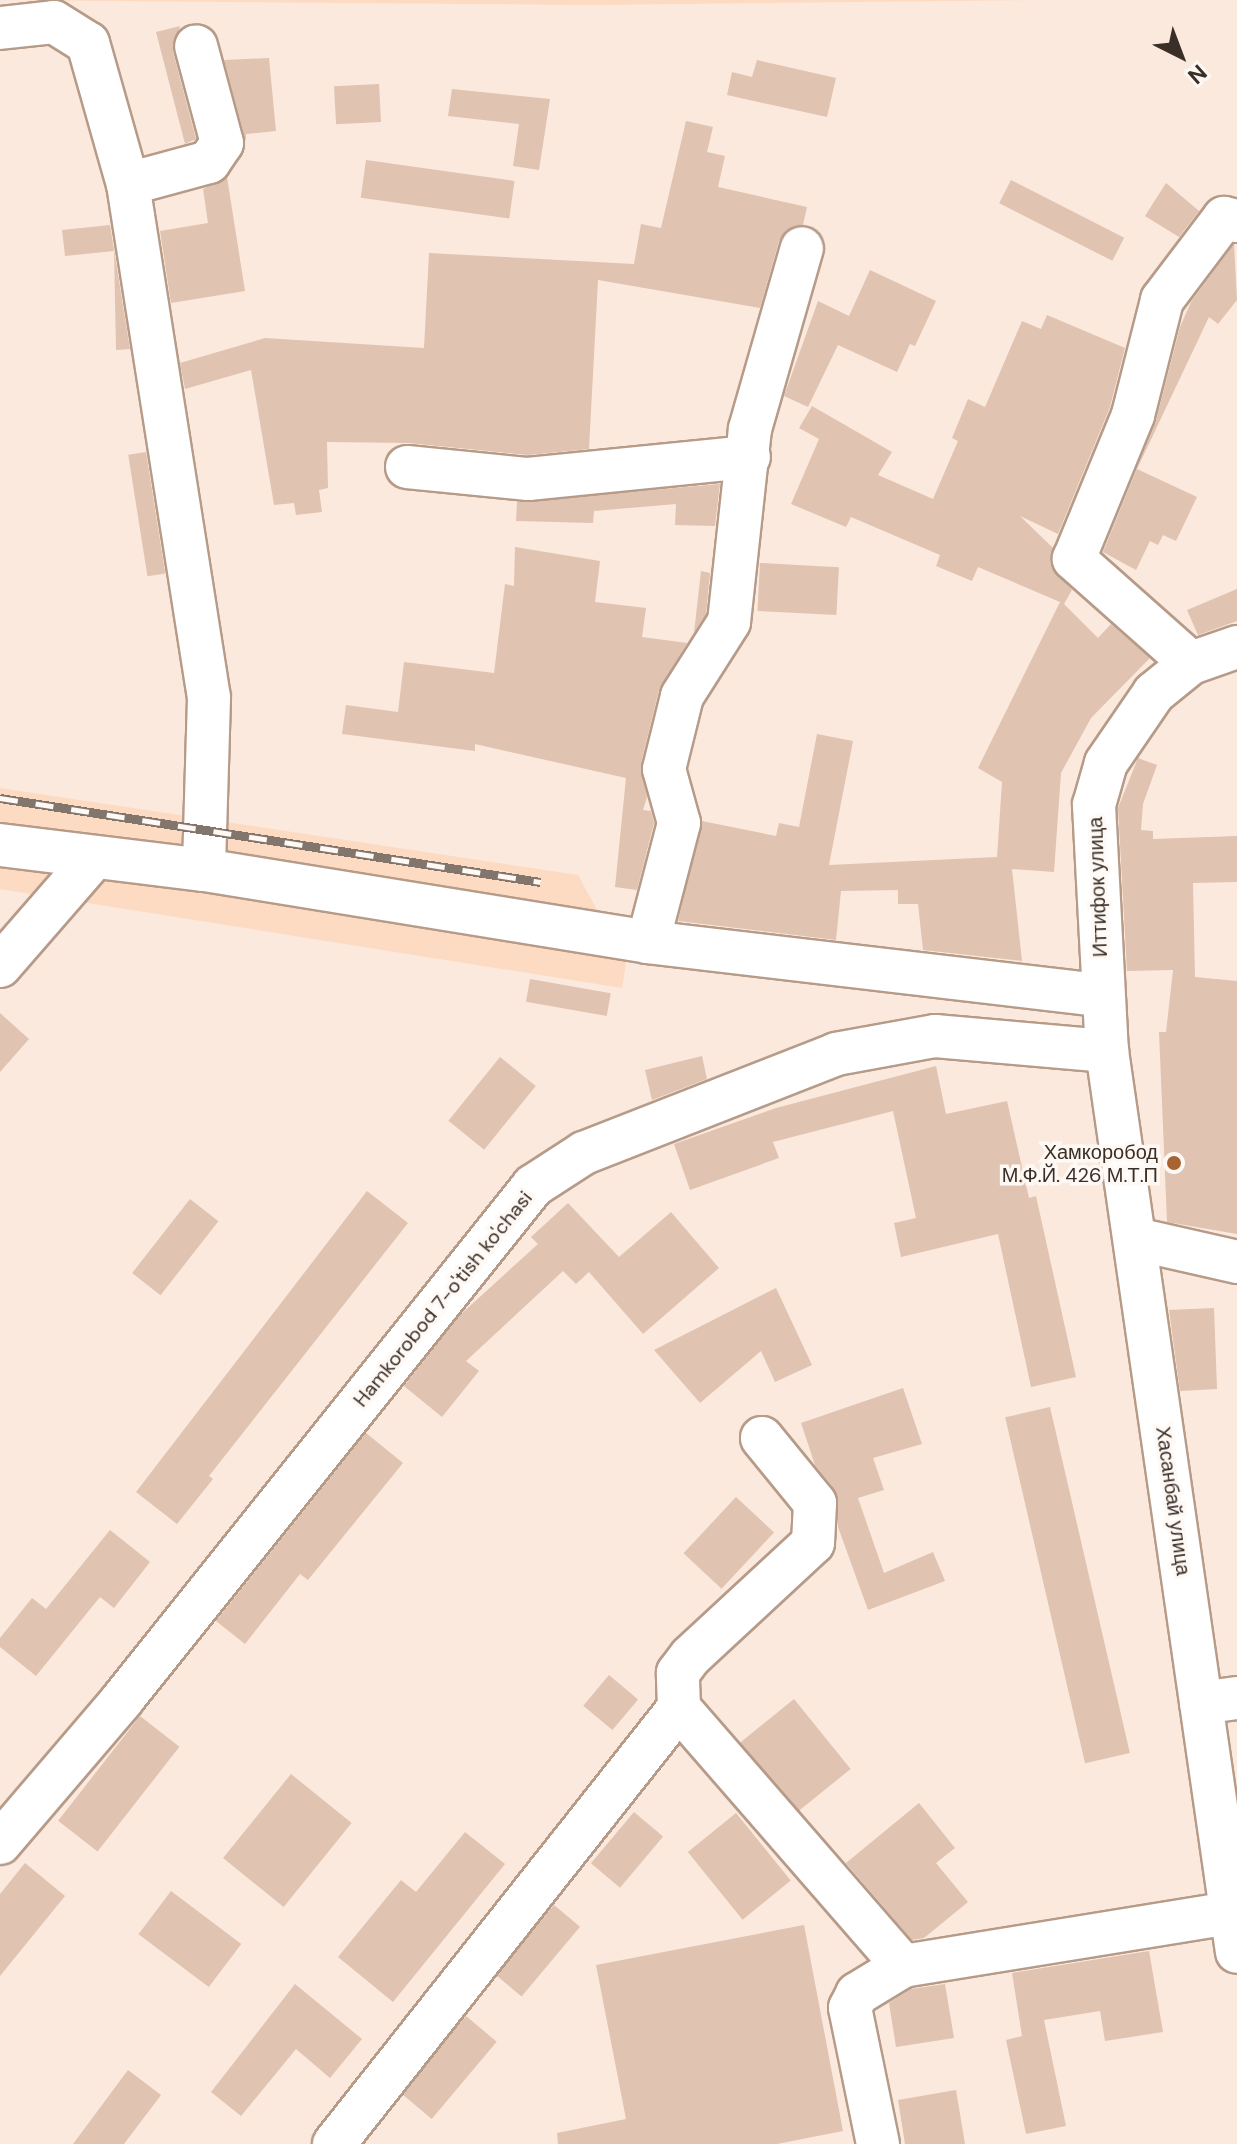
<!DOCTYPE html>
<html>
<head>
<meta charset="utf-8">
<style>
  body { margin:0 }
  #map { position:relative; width:1237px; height:2144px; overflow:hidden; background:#fbe9de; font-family:"DM Sans",sans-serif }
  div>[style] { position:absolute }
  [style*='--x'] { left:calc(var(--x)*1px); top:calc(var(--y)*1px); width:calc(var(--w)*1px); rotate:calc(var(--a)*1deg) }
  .built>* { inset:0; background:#fddac2 }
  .building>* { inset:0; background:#e0c3b0; transform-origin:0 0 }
  .roads { filter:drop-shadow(2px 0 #b69b89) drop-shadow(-2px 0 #b69b89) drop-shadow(0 2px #b69b89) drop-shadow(0 -2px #b69b89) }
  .minor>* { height:42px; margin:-21px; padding:0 21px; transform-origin:21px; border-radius:21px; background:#fff }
  .rail>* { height:9px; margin-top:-4.5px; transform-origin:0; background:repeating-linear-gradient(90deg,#fff9f5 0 18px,#82756c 0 36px); box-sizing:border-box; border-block:2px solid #82756c }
  .dots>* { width:22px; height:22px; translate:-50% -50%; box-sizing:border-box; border:4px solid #fff9f5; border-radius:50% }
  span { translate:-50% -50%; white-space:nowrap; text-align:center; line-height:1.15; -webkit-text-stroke:7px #fff9f5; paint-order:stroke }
  .street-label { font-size:20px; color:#3a2f27 }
  .poi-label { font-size:20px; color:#3a2f27 }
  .right { translate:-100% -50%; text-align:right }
  .north { position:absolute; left:1141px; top:16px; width:80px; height:80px; -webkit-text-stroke:6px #fff9f5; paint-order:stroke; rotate:138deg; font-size:22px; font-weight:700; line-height:32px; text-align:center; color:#3a2f27 }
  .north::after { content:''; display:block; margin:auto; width:28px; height:36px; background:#3a2f27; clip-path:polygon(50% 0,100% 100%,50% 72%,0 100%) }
</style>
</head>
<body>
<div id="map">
  <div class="built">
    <div style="clip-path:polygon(0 0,1042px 0,592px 5px)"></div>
    <div style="clip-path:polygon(0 788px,578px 875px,626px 963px,622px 988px,0 889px)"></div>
  </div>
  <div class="building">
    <div style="clip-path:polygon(180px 26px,173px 52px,196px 139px,185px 144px,156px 32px)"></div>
    <div style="clip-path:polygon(269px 58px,276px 131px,246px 134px,246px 142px,224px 60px)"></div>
    <div style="clip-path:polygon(757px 60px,836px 78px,827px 117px,727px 95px,732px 72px,752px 77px)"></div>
    <div style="left:379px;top:84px;width:38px;height:45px;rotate:87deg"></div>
    <div style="clip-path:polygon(452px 89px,550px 99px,539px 170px,513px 166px,519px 124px,448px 116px)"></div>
    <div style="clip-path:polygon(686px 121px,713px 127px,707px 152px,725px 156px,718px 187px,807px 207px,803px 225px,786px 230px,779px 241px,760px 308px,598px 280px,589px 449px,528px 455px,409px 443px,327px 442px,328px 488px,319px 490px,322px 512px,296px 515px,294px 503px,274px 505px,251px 370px,185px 389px,180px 363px,265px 338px,424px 348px,429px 253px,634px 264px,641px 224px,661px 228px)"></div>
    <div style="left:366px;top:160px;width:150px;height:38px;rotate:8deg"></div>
    <div style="clip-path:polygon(227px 177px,245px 291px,171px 303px,160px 231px,208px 223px,203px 189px)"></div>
    <div style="left:1011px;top:180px;width:127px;height:26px;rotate:27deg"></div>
    <div style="clip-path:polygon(1166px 183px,1199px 211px,1179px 237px,1145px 216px)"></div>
    <div style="clip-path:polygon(110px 225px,130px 349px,116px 350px,114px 251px,65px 256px,62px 230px)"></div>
    <div style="clip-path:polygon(1234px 244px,1237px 300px,1218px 324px,1209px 317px,1137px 469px,1197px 497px,1176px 541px,1163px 535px,1158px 545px,1150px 541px,1136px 570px,1103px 552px,1155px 424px,1180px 327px,1191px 302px)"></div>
    <div style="clip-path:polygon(870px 270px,936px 301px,915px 346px,910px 344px,897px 372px,838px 345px,808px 407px,784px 396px,818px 301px,849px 316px)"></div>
    <div style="clip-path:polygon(1047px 315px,1125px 348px,1110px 407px,1058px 534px,1020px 516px,1053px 548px,1051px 565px,1072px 590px,1064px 604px,1098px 638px,1111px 624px,1150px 658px,1091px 718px,1061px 773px,1054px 872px,1012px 869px,1022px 961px,923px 950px,918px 904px,898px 904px,898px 890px,841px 891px,836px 940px,678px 921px,702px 821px,776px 836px,779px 823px,799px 827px,817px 734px,853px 741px,829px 865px,997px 857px,1002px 782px,978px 768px,1060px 602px,978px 567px,972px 581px,936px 566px,940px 555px,851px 517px,846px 527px,791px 504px,819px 439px,799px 428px,812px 406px,892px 452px,878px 475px,933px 499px,958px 441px,952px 438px,968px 399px,985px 407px,1022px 321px,1041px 329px)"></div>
    <div style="left:146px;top:452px;width:123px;height:18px;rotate:81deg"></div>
    <div style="clip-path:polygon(720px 484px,715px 526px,675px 525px,676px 504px,594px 511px,593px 523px,516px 521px,517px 502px)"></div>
    <div style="clip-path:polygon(515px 547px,600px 561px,595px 602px,646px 608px,642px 637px,687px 643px,659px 690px,641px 763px,647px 797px,643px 810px,651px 811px,654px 823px,637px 890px,615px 887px,626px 778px,475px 744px,475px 751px,342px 734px,346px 705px,398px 712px,404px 662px,494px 673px,505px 584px,514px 586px)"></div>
    <div style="left:760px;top:563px;width:79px;height:48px;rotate:3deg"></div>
    <div style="clip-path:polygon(701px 571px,710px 573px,706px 614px,694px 633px)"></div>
    <div style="clip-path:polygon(1237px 589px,1237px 621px,1198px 635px,1187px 610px)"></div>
    <div style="clip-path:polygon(1138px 758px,1157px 765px,1143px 804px,1141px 830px,1153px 831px,1153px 839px,1237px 836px,1237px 882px,1193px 883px,1195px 977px,1237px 981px,1237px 1234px,1167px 1222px,1159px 1032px,1166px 1032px,1173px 970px,1127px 971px,1118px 808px)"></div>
    <div style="left:530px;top:979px;width:82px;height:23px;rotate:10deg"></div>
    <div style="clip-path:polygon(0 1013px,29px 1039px,0 1072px)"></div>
    <div style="clip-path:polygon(702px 1056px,707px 1079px,652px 1100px,645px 1070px)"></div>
    <div style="left:500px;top:1057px;width:46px;height:82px;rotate:39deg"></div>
    <div style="clip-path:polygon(936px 1066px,946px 1114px,1007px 1101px,1029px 1198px,1036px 1196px,1076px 1377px,1031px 1387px,998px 1234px,901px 1257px,894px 1223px,916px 1218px,893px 1111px,773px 1142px,779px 1158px,690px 1190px,674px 1144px,776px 1108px)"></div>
    <div style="clip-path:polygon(367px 1191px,408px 1223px,209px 1476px,213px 1479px,177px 1524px,136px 1492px)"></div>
    <div style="left:190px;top:1199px;width:36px;height:94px;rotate:38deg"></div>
    <div style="clip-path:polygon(568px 1203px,619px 1257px,671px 1212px,719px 1268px,643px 1334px,589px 1272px,576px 1284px,563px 1271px,466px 1361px,479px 1371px,442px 1417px,404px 1386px,460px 1315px,538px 1244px,531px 1237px)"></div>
    <div style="clip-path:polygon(776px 1288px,812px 1365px,775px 1382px,761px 1351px,700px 1403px,654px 1350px)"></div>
    <div style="clip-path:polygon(1214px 1308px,1217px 1389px,1180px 1391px,1169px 1310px)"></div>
    <div style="clip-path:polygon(903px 1388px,922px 1444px,873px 1458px,884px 1490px,858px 1498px,884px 1573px,933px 1552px,945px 1581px,868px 1610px,838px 1527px,834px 1489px,815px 1465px,801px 1423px)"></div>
    <div style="left:1050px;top:1407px;width:355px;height:46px;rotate:77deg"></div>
    <div style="clip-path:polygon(366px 1433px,403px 1463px,308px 1580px,300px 1574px,245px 1644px,216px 1621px)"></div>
    <div style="left:736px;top:1497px;width:52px;height:77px;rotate:43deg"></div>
    <div style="clip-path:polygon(110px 1530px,150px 1562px,114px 1608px,100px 1597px,36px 1676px,0 1647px,0 1638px,32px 1598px,46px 1609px)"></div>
    <div style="left:609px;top:1675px;width:38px;height:40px;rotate:40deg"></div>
    <div style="left:794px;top:1699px;width:90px;height:69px;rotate:51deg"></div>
    <div style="left:140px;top:1716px;width:50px;height:133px;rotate:38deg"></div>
    <div style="left:291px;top:1774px;width:78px;height:108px;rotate:39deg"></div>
    <div style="clip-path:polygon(919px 1803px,955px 1848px,936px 1863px,968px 1902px,924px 1938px,912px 1940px,846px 1863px)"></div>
    <div style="left:634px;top:1812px;width:38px;height:67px;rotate:40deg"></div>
    <div style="left:736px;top:1813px;width:87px;height:62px;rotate:51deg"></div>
    <div style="clip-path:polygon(465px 1832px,505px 1864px,393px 2002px,338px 1957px,401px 1880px,416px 1892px)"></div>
    <div style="clip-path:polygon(25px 1863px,65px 1896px,0 1976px,0 1894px)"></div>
    <div style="left:171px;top:1891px;width:88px;height:54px;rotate:37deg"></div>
    <div style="left:554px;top:1905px;width:34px;height:91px;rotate:40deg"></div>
    <div style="clip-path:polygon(804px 1925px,843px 2131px,777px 2144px,558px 2144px,557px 2133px,626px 2119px,596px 1965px)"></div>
    <div style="clip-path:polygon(1149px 1951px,1163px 2032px,1105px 2041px,1100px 2011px,1044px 2020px,1066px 2126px,1026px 2134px,1006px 2040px,1022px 2036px,1012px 1973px)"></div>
    <div style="clip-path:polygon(295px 1984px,362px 2039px,330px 2078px,296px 2049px,241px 2116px,211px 2092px)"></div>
    <div style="clip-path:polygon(945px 1984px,954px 2038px,896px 2047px,889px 2003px,911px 1989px)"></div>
    <div style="left:466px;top:2016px;width:40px;height:101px;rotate:40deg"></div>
    <div style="clip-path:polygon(128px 2070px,161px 2095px,124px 2144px,73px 2144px)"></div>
    <div style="clip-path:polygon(956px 2090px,965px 2144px,905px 2144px,898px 2100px)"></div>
  </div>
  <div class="roads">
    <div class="minor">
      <div style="--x:0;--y:28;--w:54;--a:-6.3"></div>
      <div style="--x:54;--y:22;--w:40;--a:32"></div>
      <div style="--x:88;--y:43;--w:147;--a:74.2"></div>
      <div style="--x:128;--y:184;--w:520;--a:81.04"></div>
      <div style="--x:209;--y:698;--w:172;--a:91.7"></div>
      <div style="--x:128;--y:184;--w:84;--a:-15.2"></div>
      <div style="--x:209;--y:162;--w:23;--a:-56"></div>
      <div style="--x:222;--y:143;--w:100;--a:-105"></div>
      <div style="--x:407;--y:467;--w:122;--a:5.7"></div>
      <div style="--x:528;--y:479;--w:222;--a:-5.7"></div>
      <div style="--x:1237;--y:647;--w:49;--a:160.8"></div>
      <div style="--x:1191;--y:663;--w:48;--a:141"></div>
      <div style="--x:1154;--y:693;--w:85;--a:124.4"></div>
      <div style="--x:1106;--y:763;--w:44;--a:105.9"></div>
      <div style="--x:1094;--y:805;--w:246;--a:87"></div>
      <div style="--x:1107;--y:1051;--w:910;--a:81.79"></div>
      <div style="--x:1191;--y:663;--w:157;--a:-138.4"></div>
      <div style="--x:1074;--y:559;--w:156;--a:-67.7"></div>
      <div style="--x:1133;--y:415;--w:119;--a:-75.8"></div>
      <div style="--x:1162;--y:300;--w:103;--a:-52.9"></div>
      <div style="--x:1224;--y:218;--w:13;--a:13"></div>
      <div style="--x:0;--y:845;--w:206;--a:7"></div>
      <div style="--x:204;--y:870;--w:450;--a:9.2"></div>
      <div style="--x:648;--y:942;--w:457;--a:6.7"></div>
      <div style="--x:648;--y:942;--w:123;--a:-75.4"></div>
      <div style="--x:679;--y:823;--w:56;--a:-105.5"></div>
      <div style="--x:664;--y:769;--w:75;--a:-76.1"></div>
      <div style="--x:682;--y:696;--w:88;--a:-57.6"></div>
      <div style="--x:729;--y:622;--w:194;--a:-83.8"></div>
      <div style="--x:750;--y:429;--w:188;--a:-74"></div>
      <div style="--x:0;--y:966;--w:142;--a:-49"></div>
      <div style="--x:1136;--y:1239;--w:104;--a:12.8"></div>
      <div style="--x:1201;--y:1703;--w:36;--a:-8"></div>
      <div style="--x:679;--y:1708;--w:35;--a:-92"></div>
      <div style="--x:678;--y:1673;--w:21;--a:-53"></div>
      <div style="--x:691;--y:1656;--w:166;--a:-42.8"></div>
      <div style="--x:813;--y:1543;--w:40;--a:-87.1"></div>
      <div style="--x:815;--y:1503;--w:84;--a:-129.2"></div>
      <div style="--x:0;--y:1843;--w:188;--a:-49.5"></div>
      <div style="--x:122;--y:1700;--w:658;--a:-51.35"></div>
      <div style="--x:533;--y:1186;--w:61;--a:-32.9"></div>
      <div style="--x:584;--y:1153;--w:271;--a:-21.4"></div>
      <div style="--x:836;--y:1054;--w:101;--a:-10.3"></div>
      <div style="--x:935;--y:1036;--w:173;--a:5"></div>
      <div style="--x:334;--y:2144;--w:556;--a:-51.65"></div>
      <div style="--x:679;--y:1708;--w:342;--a:49"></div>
      <div style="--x:878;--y:2144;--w:139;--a:-101.6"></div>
      <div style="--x:850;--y:2008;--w:16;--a:-63"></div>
      <div style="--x:857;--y:1994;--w:54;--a:-31.3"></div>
      <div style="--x:903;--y:1966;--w:332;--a:-9.2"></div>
    </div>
  </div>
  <div class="rail">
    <div style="--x:0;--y:798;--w:547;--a:8.83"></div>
  </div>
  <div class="dots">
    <div style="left:1174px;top:1163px;background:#a76431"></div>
  </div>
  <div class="street-label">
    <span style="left:1098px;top:887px;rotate:-92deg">Иттифок улица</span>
    <span style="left:443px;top:1299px;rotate:-51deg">Hamkorobod 7-o'tish ko'chasi</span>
    <span style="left:1173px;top:1501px;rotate:82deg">Хасанбай улица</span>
  </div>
  <div class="poi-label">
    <span class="right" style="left:1158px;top:1164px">Хамкоробод<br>М.Ф.Й. 426 М.Т.П</span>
  </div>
  <div class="north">N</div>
</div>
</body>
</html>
